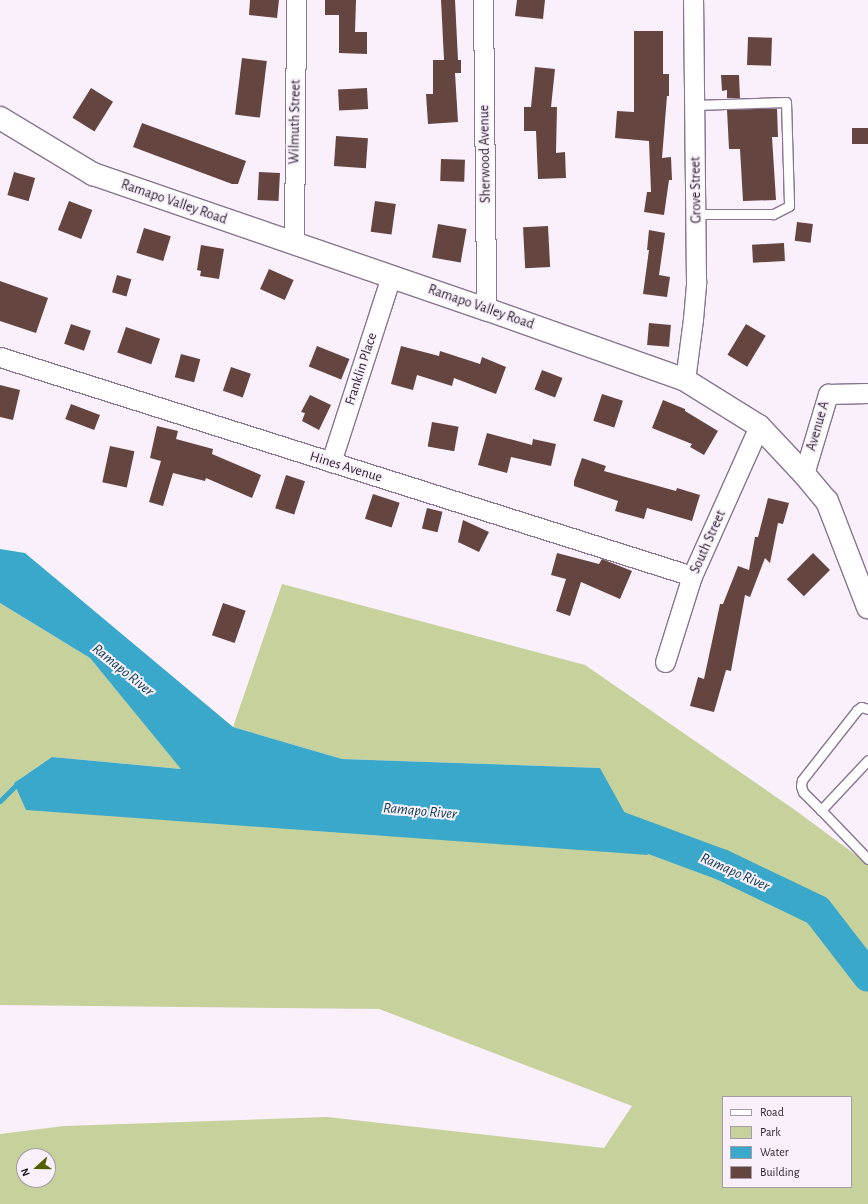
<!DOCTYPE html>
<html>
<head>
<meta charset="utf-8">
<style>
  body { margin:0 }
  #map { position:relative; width:868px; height:1204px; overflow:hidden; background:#f9f0fc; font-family:"Alegreya Sans",sans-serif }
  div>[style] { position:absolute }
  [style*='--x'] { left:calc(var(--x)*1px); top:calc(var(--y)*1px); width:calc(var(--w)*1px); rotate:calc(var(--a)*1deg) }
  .green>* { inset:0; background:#c7d19b }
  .water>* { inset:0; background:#39a8ca }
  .stream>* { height:5px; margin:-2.5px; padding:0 2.5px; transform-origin:2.5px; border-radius:2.5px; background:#39a8ca }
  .river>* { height:31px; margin:-15.5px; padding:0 15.5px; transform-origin:15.5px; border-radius:15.5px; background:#39a8ca }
  .building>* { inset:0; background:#654540; transform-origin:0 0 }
  .roads { filter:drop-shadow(1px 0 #88758f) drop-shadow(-1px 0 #88758f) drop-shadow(0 1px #88758f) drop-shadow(0 -1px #88758f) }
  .service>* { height:9px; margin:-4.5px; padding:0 4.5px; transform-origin:4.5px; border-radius:4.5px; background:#fff }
  .minor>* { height:19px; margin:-9.5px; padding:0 9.5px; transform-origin:9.5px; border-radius:9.5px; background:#fff }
  .primary>* { height:22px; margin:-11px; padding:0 11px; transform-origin:11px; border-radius:11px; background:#fff }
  span { translate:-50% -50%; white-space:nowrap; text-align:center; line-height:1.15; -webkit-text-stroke:4px #f9f0fc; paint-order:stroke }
  .street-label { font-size:14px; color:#251e28 }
  .water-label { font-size:15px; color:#0b3c4a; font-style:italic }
  .legend { position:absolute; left:722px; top:1096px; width:130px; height:92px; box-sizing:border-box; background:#f9f0fc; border:1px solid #a49ca7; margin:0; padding:5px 7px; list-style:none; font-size:12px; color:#251e28 }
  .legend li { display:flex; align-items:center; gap:8px; height:20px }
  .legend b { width:20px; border:1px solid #a49ca7 }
  .north { position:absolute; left:16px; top:1148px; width:40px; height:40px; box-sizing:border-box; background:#f9f0fc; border:1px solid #a49ca7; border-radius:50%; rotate:249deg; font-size:11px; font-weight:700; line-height:16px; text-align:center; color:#251e28 }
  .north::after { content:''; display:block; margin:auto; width:14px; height:18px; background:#535f00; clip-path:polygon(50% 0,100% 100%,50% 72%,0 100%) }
</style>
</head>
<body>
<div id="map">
  <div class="green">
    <div style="clip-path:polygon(evenodd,282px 584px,585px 665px,795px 810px,868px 864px,868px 1204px,0 1204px,0 1134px,64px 1126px,327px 1117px,604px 1148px,632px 1106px,379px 1009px,0 1005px,0 603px,90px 658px,182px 769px,52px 757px,14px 783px,600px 768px,342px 759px,233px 727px,282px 584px,723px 1097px,851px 1097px,851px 1187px,723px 1187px,723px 1097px,282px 584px,24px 1156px,48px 1156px,48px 1180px,24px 1180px,24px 1156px)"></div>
  </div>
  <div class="water">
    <div style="clip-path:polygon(0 549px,25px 553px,233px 727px,342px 759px,600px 768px,648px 855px,26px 810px,14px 783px,52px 757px,181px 769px,90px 658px,0 603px)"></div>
  </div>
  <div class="stream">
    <div style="--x:0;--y:801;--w:27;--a:-45"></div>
  </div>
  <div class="river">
    <div style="--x:594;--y:822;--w:16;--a:4"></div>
    <div style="--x:610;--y:823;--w:118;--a:20.3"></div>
    <div style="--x:721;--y:864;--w:106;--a:25.6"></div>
    <div style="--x:817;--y:910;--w:83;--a:52.3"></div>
  </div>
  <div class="building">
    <div style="clip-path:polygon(250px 0,279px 0,277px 18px,249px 15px)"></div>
    <div style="clip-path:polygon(325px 0,356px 0,355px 32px,367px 32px,367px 54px,339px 53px,339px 15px,325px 15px)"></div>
    <div style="clip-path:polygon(441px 0,455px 0,458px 60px,461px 60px,461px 73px,455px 73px,458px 122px,428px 124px,426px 94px,433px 94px,433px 60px,444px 60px)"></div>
    <div style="clip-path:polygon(517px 0,545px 0,543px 19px,515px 16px)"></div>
    <div style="clip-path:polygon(634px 31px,663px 31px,663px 74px,669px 74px,669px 96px,667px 96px,662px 158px,671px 157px,672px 180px,669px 180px,664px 215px,644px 212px,647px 192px,651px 192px,649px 141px,615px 138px,617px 111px,634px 112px)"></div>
    <div style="left:748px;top:37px;width:24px;height:28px;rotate:2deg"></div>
    <div style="left:242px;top:58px;width:25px;height:57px;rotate:7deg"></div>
    <div style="clip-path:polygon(535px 67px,555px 69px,551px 107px,557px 107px,556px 153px,565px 152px,566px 178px,538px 179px,536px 131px,524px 131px,524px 107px,531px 107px)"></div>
    <div style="clip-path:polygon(721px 75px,739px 75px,740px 98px,727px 98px,727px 90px,722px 91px)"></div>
    <div style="left:91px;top:88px;width:26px;height:35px;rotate:32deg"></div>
    <div style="left:367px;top:88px;width:21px;height:29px;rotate:87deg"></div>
    <div style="clip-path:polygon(741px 109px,777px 109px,778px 137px,772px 137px,776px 200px,743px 201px,740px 149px,729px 149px,727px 110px)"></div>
    <div style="clip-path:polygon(142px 123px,246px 161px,238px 184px,232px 184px,133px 147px)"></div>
    <div style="left:868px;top:128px;width:16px;height:16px;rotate:90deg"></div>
    <div style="left:336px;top:136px;width:32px;height:30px;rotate:4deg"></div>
    <div style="left:441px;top:159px;width:24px;height:22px;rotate:2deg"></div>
    <div style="left:14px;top:172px;width:22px;height:24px;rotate:16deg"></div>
    <div style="left:259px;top:172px;width:21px;height:28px;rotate:3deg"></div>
    <div style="left:69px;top:201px;width:25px;height:31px;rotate:21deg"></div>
    <div style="left:375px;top:201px;width:21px;height:31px;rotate:8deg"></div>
    <div style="left:797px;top:222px;width:16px;height:19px;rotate:7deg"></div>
    <div style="left:438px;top:224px;width:29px;height:34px;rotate:10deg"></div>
    <div style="left:548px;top:226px;width:41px;height:25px;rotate:87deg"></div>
    <div style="left:144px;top:228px;width:28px;height:26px;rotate:17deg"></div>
    <div style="clip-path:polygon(649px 230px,665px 233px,659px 275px,670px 277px,667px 297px,643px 294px,649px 250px,647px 250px)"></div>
    <div style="left:784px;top:243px;width:18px;height:32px;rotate:87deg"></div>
    <div style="clip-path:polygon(201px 245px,224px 249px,219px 279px,200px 276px,201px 271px,197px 270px)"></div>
    <div style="left:269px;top:269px;width:27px;height:22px;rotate:24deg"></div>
    <div style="left:117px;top:275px;width:15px;height:18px;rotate:16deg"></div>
    <div style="clip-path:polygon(0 281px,48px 298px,36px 333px,0 321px)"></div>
    <div style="left:649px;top:323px;width:22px;height:22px;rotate:5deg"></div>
    <div style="left:71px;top:324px;width:21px;height:21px;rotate:19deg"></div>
    <div style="left:746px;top:324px;width:23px;height:36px;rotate:31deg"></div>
    <div style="left:126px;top:327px;width:36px;height:27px;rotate:19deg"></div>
    <div style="left:317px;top:346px;width:35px;height:22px;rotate:22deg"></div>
    <div style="clip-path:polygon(401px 346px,439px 356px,440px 351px,480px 364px,482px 357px,506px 367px,496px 394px,454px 378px,452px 386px,417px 375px,413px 390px,391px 384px)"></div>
    <div style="left:181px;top:354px;width:20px;height:24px;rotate:15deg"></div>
    <div style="left:231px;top:367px;width:21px;height:25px;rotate:19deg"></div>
    <div style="left:542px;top:370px;width:22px;height:21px;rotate:21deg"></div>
    <div style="clip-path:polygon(0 385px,20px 390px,13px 420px,0 417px)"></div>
    <div style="left:602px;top:394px;width:22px;height:28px;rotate:18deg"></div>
    <div style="clip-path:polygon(310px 395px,331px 405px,319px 430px,302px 421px,305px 413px,301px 412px)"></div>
    <div style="clip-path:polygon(663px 400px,685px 409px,685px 411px,718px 431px,704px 455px,690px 447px,692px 444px,652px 428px)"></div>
    <div style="left:71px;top:404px;width:31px;height:16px;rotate:21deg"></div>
    <div style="left:432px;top:422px;width:27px;height:25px;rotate:10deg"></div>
    <div style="clip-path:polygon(157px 426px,178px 431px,176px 439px,213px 449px,212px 454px,261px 475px,252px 498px,206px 478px,205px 481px,173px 473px,163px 506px,149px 502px,161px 461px,150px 458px)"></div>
    <div style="clip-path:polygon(487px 433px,532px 445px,533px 439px,556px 444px,551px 466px,511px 457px,507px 473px,478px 465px)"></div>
    <div style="left:110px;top:446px;width:25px;height:37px;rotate:12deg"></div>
    <div style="clip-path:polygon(582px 458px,606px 466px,604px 471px,676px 491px,677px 488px,700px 495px,692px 521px,647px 508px,644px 519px,615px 511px,618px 501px,574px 486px,574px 481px)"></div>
    <div style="left:286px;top:475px;width:20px;height:35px;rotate:18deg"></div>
    <div style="left:373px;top:494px;width:28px;height:26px;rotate:18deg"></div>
    <div style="clip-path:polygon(768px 498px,789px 503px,783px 524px,778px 523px,770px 563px,765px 558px,750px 597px,745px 595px,731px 671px,726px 670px,714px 712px,690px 706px,698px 677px,704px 679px,720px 604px,723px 604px,738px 566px,749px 570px,755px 537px,758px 537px)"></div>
    <div style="left:427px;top:508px;width:16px;height:21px;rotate:14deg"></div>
    <div style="clip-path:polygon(463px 520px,489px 532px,479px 552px,458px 542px)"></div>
    <div style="clip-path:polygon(557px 553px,599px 564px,602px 559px,632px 571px,620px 599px,581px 582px,570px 616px,556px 611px,566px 579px,551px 575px)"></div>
    <div style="left:813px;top:553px;width:24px;height:37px;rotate:45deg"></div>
    <div style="left:223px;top:603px;width:24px;height:34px;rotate:19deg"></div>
  </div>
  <div class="roads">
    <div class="service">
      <div style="--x:695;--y:105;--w:91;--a:-1.9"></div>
      <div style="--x:786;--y:102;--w:104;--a:88.3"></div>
      <div style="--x:789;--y:206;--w:18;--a:153"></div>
      <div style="--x:773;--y:214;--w:77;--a:180"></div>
      <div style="--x:868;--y:760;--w:69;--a:133.2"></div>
      <div style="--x:821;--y:810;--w:68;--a:46.2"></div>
      <div style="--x:821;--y:810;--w:25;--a:-135"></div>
      <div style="--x:803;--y:792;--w:6;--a:-108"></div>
      <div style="--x:801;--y:786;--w:6;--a:-81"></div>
      <div style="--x:802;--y:780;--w:89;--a:-51.8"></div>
      <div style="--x:857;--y:710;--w:5;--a:-37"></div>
      <div style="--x:861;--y:707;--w:7;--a:16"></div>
    </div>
    <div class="minor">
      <div style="--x:483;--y:0;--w:309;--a:89.4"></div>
      <div style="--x:294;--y:243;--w:243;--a:-89.5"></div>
      <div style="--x:0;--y:357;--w:726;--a:17.56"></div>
      <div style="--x:685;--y:380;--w:62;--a:-82.5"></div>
      <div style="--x:693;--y:319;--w:38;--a:-85"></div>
      <div style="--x:696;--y:281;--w:281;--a:-90.6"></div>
      <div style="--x:331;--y:462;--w:195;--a:-72.1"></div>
      <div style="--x:804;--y:474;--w:84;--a:-73.3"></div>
      <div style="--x:828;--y:394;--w:40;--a:-1.4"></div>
      <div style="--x:665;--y:662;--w:90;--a:-72.6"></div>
      <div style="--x:692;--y:576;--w:164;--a:-65.9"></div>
    </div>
    <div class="primary">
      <div style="--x:0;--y:118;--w:109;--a:31.1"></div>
      <div style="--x:93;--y:174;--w:416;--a:19"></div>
      <div style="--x:486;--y:309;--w:211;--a:19.6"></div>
      <div style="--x:685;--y:380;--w:87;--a:31.9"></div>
      <div style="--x:759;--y:426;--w:66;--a:46.8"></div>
      <div style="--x:804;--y:474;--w:35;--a:50"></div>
      <div style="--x:827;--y:501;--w:114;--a:68.9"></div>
    </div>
  </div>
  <div class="street-label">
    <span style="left:295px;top:122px;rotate:-89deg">Wilmuth Street</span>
    <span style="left:485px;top:154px;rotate:-91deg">Sherwood Avenue</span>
    <span style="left:696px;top:190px;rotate:-91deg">Grove Street</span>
    <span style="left:174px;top:202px;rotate:19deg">Ramapo Valley Road</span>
    <span style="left:481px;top:307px;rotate:19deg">Ramapo Valley Road</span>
    <span style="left:361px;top:369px;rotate:-72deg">Franklin Place</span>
    <span style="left:818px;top:426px;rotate:-74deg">Avenue A</span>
    <span style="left:346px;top:467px;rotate:17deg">Hines Avenue</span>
    <span style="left:708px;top:542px;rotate:-66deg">South Street</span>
  </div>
  <div class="water-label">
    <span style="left:123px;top:670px;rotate:39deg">Ramapo River</span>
    <span style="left:420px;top:811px;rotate:5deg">Ramapo River</span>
    <span style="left:735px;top:872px;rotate:24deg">Ramapo River</span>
  </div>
  <ul class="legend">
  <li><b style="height:5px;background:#fff"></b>Road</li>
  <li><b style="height:11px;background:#c7d19b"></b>Park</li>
  <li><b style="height:11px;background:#39a8ca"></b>Water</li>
  <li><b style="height:11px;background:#654540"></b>Building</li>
  </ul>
  <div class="north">N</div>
</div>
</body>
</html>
